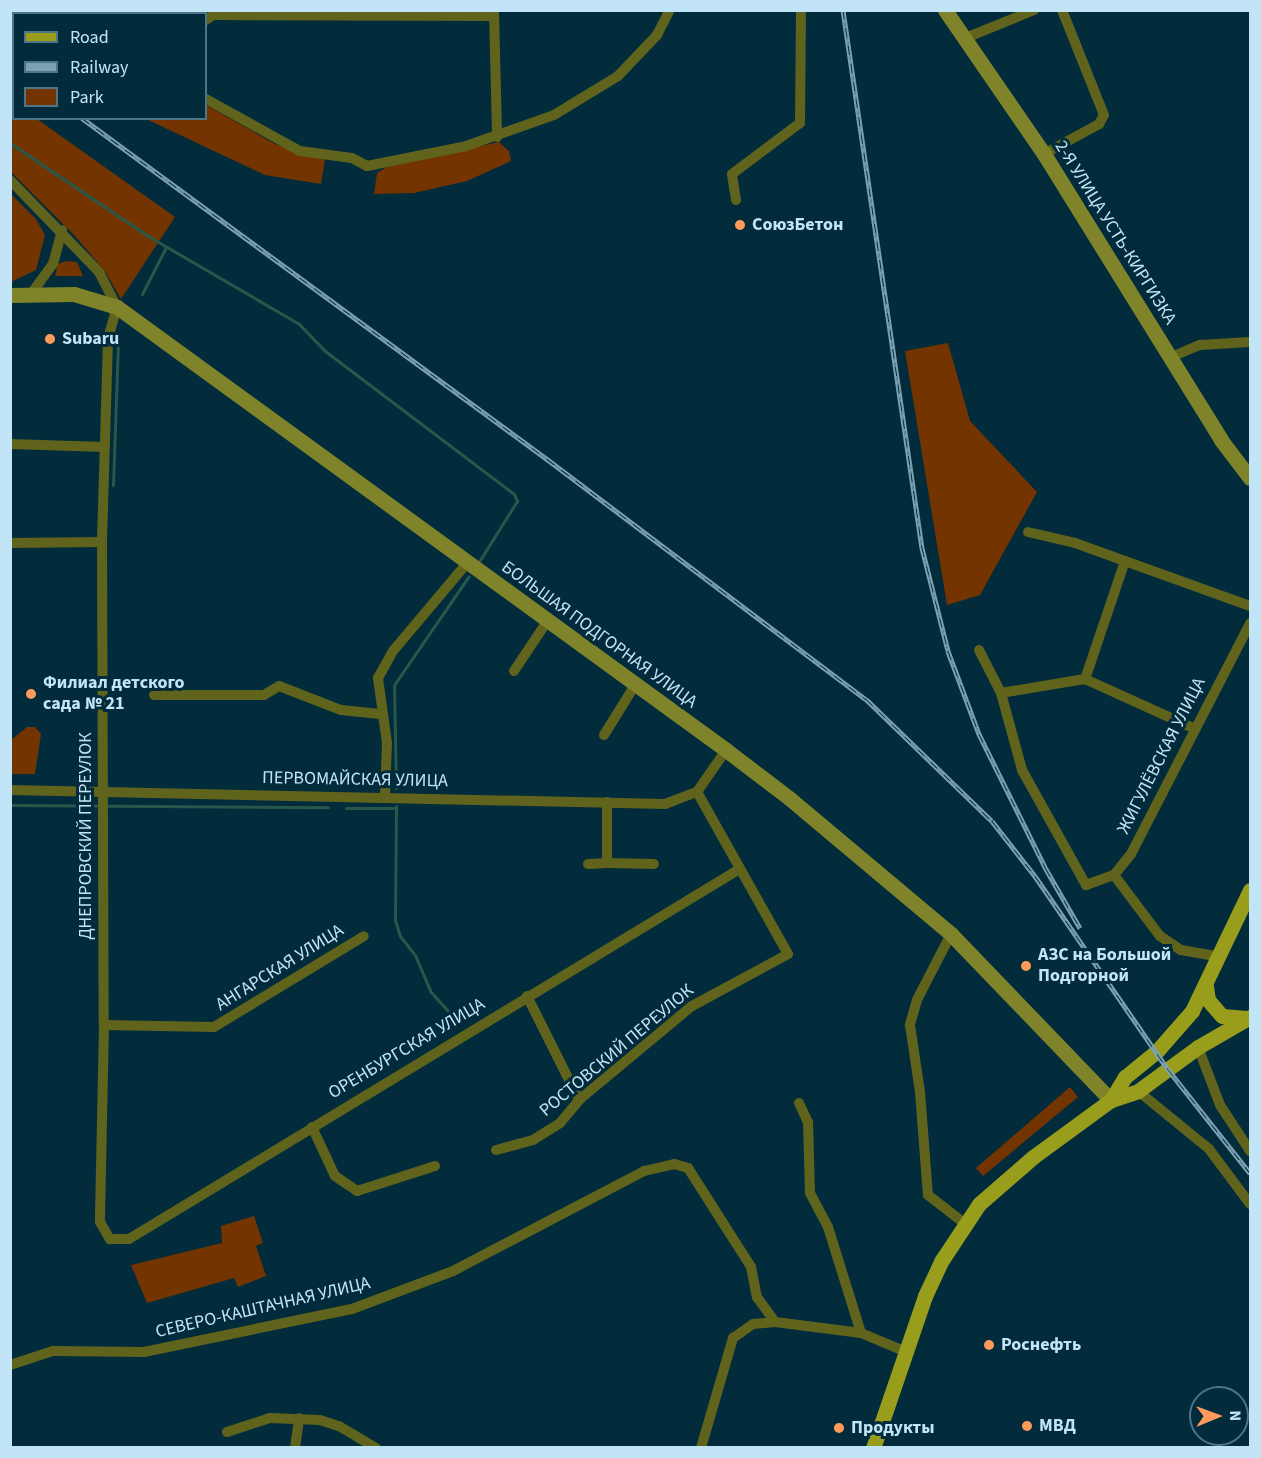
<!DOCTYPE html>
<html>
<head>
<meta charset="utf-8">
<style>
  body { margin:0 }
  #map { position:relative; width:1261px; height:1458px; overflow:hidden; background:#022b3c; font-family:"Source Sans 3",sans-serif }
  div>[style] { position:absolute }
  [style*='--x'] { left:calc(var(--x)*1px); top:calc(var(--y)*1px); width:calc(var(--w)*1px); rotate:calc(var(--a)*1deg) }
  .green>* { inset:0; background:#733400 }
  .stream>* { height:3px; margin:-1.5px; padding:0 1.5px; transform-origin:1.5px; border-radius:1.5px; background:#28584a }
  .street>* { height:10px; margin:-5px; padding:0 5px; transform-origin:5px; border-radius:5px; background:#60631b }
  .secondary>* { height:15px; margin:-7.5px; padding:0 7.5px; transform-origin:7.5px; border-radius:7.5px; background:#7f8329 }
  .primary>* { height:15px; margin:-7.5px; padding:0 7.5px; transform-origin:7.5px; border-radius:7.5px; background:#989d1c }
  .rail>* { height:5px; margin-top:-2.5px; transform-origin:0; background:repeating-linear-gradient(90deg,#022b3c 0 9px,#7ba1b3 0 18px); box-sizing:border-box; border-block:2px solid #7ba1b3 }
  .dots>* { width:16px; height:16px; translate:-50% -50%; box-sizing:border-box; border:3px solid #022b3c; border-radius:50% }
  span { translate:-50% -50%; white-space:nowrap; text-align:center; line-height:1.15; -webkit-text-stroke:6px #022b3c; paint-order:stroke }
  .poi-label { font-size:18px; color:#c1e4f7; font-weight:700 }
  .left { translate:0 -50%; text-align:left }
  .street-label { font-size:18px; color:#c1e4f7 }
  .frame { position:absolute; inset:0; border:12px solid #c1e4f7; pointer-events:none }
  .legend { position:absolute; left:12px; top:12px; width:195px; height:108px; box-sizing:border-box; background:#022b3c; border:2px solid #4e7587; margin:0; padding:8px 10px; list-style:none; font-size:18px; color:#c1e4f7 }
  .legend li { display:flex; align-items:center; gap:12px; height:30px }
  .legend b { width:30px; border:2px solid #4e7587 }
  .north { position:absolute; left:1189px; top:1386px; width:60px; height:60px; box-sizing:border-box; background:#022b3c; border:2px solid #4e7587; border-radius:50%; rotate:89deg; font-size:16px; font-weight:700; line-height:24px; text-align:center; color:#c1e4f7 }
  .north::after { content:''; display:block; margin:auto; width:21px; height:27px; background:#ff9b5a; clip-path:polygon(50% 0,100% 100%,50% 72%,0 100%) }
</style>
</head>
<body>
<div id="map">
  <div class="green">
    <div style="clip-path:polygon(11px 99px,14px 118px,37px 119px,175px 217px,121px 299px,104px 270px,75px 236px,11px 172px)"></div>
    <div style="clip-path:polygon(206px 105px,275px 144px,325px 160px,321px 184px,265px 175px,146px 119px,206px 118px)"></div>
    <div style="clip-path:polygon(499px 142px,509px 151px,511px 161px,467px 181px,414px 193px,374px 194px,377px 173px,387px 167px)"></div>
    <div style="clip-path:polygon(11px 194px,36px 219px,45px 235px,36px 270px,11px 282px)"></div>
    <div style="clip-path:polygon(66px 261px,77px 262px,83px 276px,55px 276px,58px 264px)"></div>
    <div style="clip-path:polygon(948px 343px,970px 421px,1037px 492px,980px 595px,947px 605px,905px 351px)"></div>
    <div style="clip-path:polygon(27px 727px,35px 727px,41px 734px,35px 774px,11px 774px,11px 740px)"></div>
    <div style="clip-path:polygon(1070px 1087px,1078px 1097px,983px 1176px,976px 1168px)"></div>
    <div style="clip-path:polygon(254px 1216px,263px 1243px,256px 1246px,266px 1276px,238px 1287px,234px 1278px,147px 1303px,131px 1265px,222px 1243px,221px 1226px)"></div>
  </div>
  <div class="stream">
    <div style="--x:10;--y:143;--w:166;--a:34"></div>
    <div style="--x:148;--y:236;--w:175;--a:30.2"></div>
    <div style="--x:299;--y:324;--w:37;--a:46"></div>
    <div style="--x:325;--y:351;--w:237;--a:37.1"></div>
    <div style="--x:514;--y:494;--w:8;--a:67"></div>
    <div style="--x:517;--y:501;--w:70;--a:122.1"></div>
    <div style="--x:142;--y:294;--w:53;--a:-62.9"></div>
    <div style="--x:113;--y:485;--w:142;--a:-88"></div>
    <div style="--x:396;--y:788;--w:103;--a:-91.1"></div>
    <div style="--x:394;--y:685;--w:132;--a:-55.5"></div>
    <div style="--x:10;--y:805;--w:318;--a:0.4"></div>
    <div style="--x:396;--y:806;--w:114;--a:90.5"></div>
    <div style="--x:395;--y:920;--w:17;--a:73"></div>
    <div style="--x:400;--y:936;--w:24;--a:52"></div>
    <div style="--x:415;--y:955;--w:39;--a:67"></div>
    <div style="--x:430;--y:991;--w:28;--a:48"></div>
    <div style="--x:346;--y:808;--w:50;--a:0"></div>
  </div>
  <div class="street">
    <div style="--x:43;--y:10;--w:5;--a:53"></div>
    <div style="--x:494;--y:11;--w:126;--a:88.6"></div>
    <div style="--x:206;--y:20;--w:9;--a:-36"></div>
    <div style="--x:213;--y:15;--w:281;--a:0.2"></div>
    <div style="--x:963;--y:39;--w:77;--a:-22.2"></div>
    <div style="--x:206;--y:99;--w:107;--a:29"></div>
    <div style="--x:300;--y:151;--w:52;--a:7.7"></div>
    <div style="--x:352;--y:158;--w:17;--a:28"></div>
    <div style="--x:367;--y:166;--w:101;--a:-11.4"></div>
    <div style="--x:466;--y:146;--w:93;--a:-19.4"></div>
    <div style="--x:554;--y:115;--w:75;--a:-31.4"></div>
    <div style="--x:618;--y:76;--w:57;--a:-46.4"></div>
    <div style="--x:657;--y:35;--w:28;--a:-63"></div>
    <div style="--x:1044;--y:154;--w:63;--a:-28.6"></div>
    <div style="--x:1099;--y:124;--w:10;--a:-61"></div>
    <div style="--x:1104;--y:115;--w:113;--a:-111.8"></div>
    <div style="--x:10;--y:180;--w:128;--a:45.9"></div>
    <div style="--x:99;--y:272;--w:39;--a:63"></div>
    <div style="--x:117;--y:307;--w:33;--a:106"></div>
    <div style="--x:108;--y:339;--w:203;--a:91.7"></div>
    <div style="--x:102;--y:542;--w:483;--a:89.8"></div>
    <div style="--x:104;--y:1025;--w:197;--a:91.2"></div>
    <div style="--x:100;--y:1222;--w:20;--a:60"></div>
    <div style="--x:110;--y:1239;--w:19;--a:0"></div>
    <div style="--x:129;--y:1239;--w:712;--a:-31.21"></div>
    <div style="--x:736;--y:200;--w:26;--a:-99"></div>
    <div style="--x:732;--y:174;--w:85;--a:-36.9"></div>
    <div style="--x:800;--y:123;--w:113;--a:-89.5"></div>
    <div style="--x:31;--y:294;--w:37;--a:-54"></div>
    <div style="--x:53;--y:264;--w:35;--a:-75"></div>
    <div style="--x:1169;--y:358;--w:34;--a:-23"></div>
    <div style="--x:1200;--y:345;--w:50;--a:-3.4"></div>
    <div style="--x:10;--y:444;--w:95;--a:1.8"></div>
    <div style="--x:1028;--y:532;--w:48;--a:13.2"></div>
    <div style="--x:1075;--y:543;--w:186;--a:19.8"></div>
    <div style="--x:10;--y:543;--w:92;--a:-0.6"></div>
    <div style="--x:1125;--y:561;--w:125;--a:108.7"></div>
    <div style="--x:1085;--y:679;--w:119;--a:24.4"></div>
    <div style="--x:979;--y:650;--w:48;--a:62.9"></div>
    <div style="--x:1001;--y:693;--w:80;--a:74.7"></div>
    <div style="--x:1022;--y:770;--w:132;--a:60.9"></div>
    <div style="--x:1086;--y:885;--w:30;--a:-20"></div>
    <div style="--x:1114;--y:875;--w:27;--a:-51"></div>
    <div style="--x:1131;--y:854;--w:260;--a:-62.7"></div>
    <div style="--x:514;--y:671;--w:58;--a:-56.3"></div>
    <div style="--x:1001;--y:693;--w:85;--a:-9.5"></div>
    <div style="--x:154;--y:695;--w:110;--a:0"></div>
    <div style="--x:264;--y:695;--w:17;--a:-31"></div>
    <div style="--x:279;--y:686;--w:66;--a:21.2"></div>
    <div style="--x:341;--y:710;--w:39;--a:6"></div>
    <div style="--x:604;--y:735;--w:59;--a:-58.2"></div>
    <div style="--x:10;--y:790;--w:655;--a:1.22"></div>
    <div style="--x:665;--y:804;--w:34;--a:-21"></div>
    <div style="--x:697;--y:792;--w:51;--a:-55.4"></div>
    <div style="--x:385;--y:797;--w:54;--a:-87.9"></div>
    <div style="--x:387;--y:743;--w:66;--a:-97.9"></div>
    <div style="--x:378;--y:678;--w:31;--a:-61"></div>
    <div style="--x:393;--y:651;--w:115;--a:-49.9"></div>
    <div style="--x:607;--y:802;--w:61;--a:90"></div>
    <div style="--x:607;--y:863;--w:47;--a:1.2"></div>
    <div style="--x:588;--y:864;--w:19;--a:-3"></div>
    <div style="--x:1114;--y:875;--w:76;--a:53"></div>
    <div style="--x:1160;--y:936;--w:25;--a:34"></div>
    <div style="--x:1181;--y:950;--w:39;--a:10"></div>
    <div style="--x:951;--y:934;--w:74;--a:117.3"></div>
    <div style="--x:917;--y:1000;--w:26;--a:106"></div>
    <div style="--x:910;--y:1025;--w:68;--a:81.5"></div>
    <div style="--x:920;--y:1092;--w:103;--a:85.6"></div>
    <div style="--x:928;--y:1195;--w:46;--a:37.9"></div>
    <div style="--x:527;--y:996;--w:116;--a:63.4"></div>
    <div style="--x:104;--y:1025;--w:110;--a:1"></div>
    <div style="--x:214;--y:1027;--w:175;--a:-31.2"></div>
    <div style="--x:1198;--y:1047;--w:62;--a:69.2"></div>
    <div style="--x:1220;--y:1105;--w:55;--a:56.9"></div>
    <div style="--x:1138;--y:1091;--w:92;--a:39.2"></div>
    <div style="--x:1209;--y:1149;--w:69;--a:53.3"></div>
    <div style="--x:799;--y:1103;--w:21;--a:65"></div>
    <div style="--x:808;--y:1122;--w:71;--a:88.4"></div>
    <div style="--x:810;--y:1193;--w:38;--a:62"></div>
    <div style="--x:828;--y:1227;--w:111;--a:72.7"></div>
    <div style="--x:312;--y:1127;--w:54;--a:64.9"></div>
    <div style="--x:335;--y:1176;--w:27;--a:34"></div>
    <div style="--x:357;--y:1191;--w:82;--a:-17.8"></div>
    <div style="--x:496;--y:1150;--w:38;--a:-15"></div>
    <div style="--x:533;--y:1140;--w:32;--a:-32"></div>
    <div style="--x:560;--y:1123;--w:30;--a:-50"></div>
    <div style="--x:579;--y:1100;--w:147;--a:-39.8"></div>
    <div style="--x:692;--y:1006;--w:109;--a:-28.4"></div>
    <div style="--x:788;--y:954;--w:186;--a:-119.3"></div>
    <div style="--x:10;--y:1365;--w:45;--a:-18"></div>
    <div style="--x:53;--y:1351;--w:91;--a:0.6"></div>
    <div style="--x:144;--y:1352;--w:212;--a:-11.7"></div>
    <div style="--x:352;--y:1309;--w:108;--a:-20.6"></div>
    <div style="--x:453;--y:1271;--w:216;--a:-27.6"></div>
    <div style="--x:644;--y:1171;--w:31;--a:-13"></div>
    <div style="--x:674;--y:1164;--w:15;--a:16"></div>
    <div style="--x:688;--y:1168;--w:117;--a:57.5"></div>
    <div style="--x:751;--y:1267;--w:31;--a:79"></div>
    <div style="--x:757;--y:1297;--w:31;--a:54"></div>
    <div style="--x:775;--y:1322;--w:87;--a:7.3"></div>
    <div style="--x:861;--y:1333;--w:47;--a:22.7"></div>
    <div style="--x:227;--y:1432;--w:45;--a:-18"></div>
    <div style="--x:270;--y:1418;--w:50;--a:2.3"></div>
    <div style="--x:320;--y:1420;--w:20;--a:18"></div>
    <div style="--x:339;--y:1426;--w:43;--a:30.7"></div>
    <div style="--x:295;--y:1448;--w:30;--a:-82"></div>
    <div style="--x:701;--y:1448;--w:115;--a:-73.8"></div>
    <div style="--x:733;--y:1338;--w:24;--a:-35"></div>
    <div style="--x:753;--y:1324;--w:22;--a:-5"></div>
  </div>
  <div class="secondary">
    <div style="--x:945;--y:10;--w:175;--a:55.5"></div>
    <div style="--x:1044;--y:154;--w:336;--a:58.2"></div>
    <div style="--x:1221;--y:440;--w:48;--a:52.7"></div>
    <div style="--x:10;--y:295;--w:64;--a:-0.9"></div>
    <div style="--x:74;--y:294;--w:45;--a:16.8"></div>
    <div style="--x:117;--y:307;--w:753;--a:36.03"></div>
    <div style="--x:726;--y:750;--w:79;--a:37.3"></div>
    <div style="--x:789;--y:798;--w:212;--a:40"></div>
    <div style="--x:951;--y:934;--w:231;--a:46.1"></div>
  </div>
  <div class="primary">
    <div style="--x:1206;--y:986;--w:14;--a:82"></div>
    <div style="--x:1208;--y:1000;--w:21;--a:49"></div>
    <div style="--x:1222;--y:1016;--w:24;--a:5"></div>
    <div style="--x:1111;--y:1100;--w:27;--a:-59"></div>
    <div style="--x:1125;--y:1077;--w:41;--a:-39.1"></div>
    <div style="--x:1157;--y:1051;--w:53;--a:-48.8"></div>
    <div style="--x:1192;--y:1011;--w:134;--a:-64.4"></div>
    <div style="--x:873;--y:1448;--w:161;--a:-71.1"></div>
    <div style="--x:925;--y:1296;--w:40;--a:-65"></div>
    <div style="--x:942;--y:1260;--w:67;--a:-56.5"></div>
    <div style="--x:979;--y:1204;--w:72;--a:-41"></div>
    <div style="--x:1033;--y:1157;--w:97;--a:-36.2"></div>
    <div style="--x:1111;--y:1100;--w:28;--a:-18"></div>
    <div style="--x:1138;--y:1091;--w:74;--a:-36.3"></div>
    <div style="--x:1198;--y:1047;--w:60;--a:-30"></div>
  </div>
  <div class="rail">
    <div style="--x:843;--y:10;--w:544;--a:81.65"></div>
    <div style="--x:922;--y:548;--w:106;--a:75.8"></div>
    <div style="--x:948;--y:651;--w:89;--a:69.5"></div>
    <div style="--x:979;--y:734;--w:151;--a:63.6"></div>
    <div style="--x:1046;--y:869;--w:68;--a:60"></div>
    <div style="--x:10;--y:63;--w:5;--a:37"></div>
    <div style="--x:82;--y:118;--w:577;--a:36.25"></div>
    <div style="--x:547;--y:459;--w:399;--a:37"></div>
    <div style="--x:866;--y:699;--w:175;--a:44.1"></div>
    <div style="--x:992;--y:821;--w:70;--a:52"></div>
    <div style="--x:1035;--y:876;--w:233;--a:55.5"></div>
    <div style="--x:1167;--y:1068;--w:134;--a:51.7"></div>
  </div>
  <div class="dots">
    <div style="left:740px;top:225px;background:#ff9b5a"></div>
    <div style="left:50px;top:339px;background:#ff9b5a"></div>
    <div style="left:31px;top:694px;background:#ff9b5a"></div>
    <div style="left:1026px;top:966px;background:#ff9b5a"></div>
    <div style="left:989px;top:1345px;background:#ff9b5a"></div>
    <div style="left:1027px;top:1426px;background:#ff9b5a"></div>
    <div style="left:839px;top:1428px;background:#ff9b5a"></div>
  </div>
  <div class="poi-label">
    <span class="left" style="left:752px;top:225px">СоюзБетон</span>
    <span class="left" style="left:62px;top:339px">Subaru</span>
    <span class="left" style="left:43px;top:694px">Филиал детского<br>сада № 21</span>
    <span class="left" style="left:1038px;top:966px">АЗС на Большой<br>Подгорной</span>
    <span class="left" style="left:1001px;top:1345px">Роснефть</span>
    <span class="left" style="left:1039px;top:1426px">МВД</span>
    <span class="left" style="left:851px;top:1428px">Продукты</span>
  </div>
  <div class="street-label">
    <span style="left:1115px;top:233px;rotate:58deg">2-Я УЛИЦА УСТЬ-КИРГИЗКА</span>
    <span style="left:599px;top:635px;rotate:36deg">БОЛЬШАЯ ПОДГОРНАЯ УЛИЦА</span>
    <span style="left:1162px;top:756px;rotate:-63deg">ЖИГУЛЁВСКАЯ УЛИЦА</span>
    <span style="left:355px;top:780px;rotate:1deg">ПЕРВОМАЙСКАЯ УЛИЦА</span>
    <span style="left:86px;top:836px;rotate:-90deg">ДНЕПРОВСКИЙ ПЕРЕУЛОК</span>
    <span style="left:280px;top:968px;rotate:-32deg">АНГАРСКАЯ УЛИЦА</span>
    <span style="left:407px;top:1049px;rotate:-31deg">ОРЕНБУРГСКАЯ УЛИЦА</span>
    <span style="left:617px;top:1051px;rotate:-40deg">РОСТОВСКИЙ ПЕРЕУЛОК</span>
    <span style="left:263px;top:1308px;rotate:-13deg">СЕВЕРО-КАШТАЧНАЯ УЛИЦА</span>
  </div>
  <div class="frame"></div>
  <ul class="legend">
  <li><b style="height:8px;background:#989d1c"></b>Road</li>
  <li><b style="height:8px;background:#7ba1b3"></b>Railway</li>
  <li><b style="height:16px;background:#733400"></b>Park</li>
  </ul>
  <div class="north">N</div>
</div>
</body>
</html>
